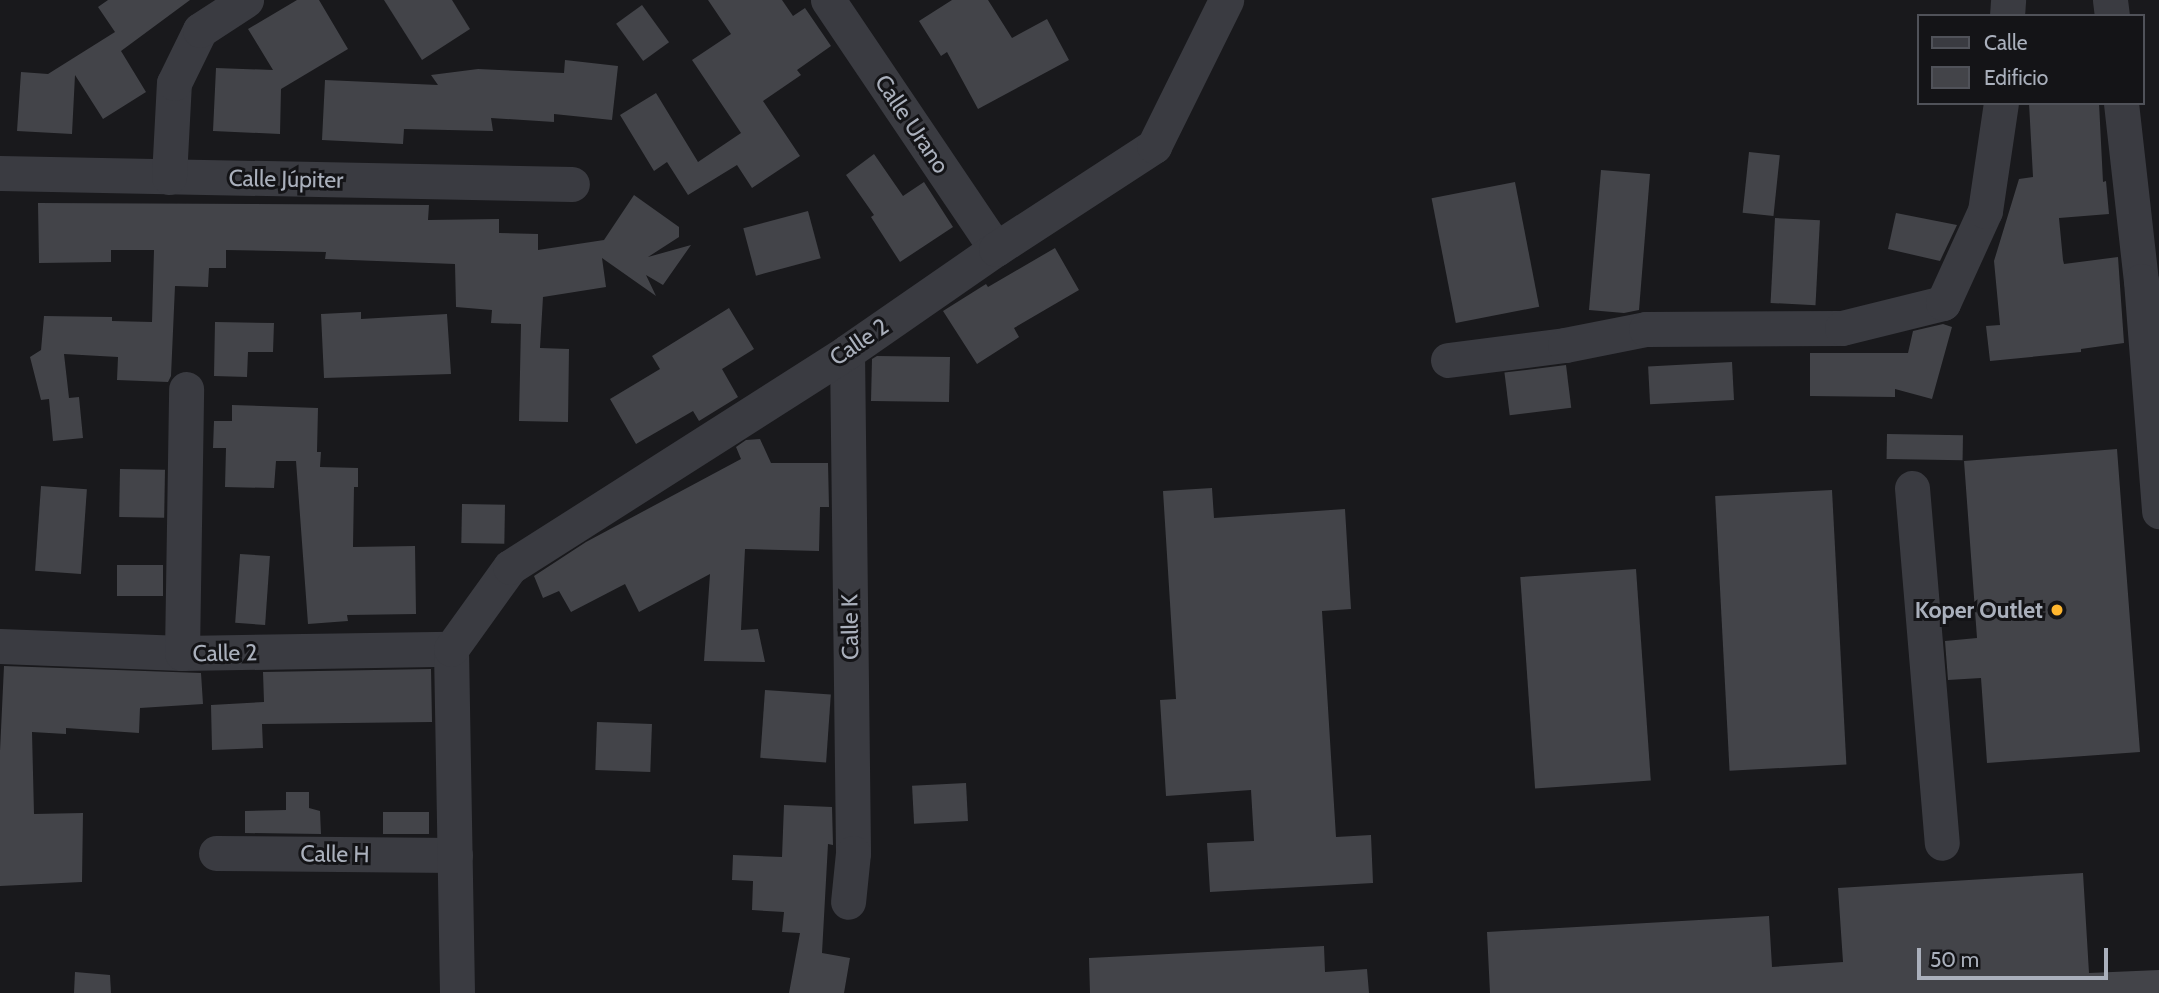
<!DOCTYPE html>
<html>
<head>
<meta charset="utf-8">
<style>
  body { margin:0 }
  #map { position:relative; width:2159px; height:993px; overflow:hidden; background:#19191c; font-family:Cabin,sans-serif }
  div>[style] { position:absolute }
  [style*='--x'] { left:calc(var(--x)*1px); top:calc(var(--y)*1px); width:calc(var(--w)*1px); rotate:calc(var(--a)*1deg) }
  .building>* { inset:0; background:#434449; transform-origin:0 0 }
  .minor>* { height:35px; margin:-17.5px; padding:0 17.5px; transform-origin:17.5px; border-radius:17.5px; background:#3a3b41 }
  .dots>* { width:19px; height:19px; translate:-50% -50%; box-sizing:border-box; border:4px solid #141417; border-radius:50% }
  span { translate:-50% -50%; white-space:nowrap; text-align:center; line-height:1.15; -webkit-text-stroke:6px #141417; paint-order:stroke }
  .street-label { font-size:23px; color:#aab0bc }
  .poi-label { font-size:23px; color:#aab0bc; font-weight:700 }
  .right { translate:-100% -50%; text-align:right }
  .legend { position:absolute; left:1917px; top:14px; width:228px; height:91px; box-sizing:border-box; background:#141417; border:2px solid #505259; margin:0; padding:9px 12px; list-style:none; font-size:21px; color:#aab0bc }
  .legend li { display:flex; align-items:center; gap:14px; height:35px }
  .legend b { width:35px; border:2px solid #505259 }
  .scale { position:absolute; left:1917px; top:948px; width:191px; height:32px; box-sizing:border-box; border:4px solid #aab0bc; border-top:0; padding-left:9px; font-size:21px; line-height:24px; white-space:nowrap; color:#aab0bc; -webkit-text-stroke:5px #141417; paint-order:stroke }
</style>
</head>
<body>
<div id="map">
  <div class="building">
    <div style="clip-path:polygon(108px 0,190px 0,121px 51px,146px 92px,103px 119px,75px 75px,72px 134px,17px 131px,21px 72px,48px 74px,115px 32px,98px 7px)"></div>
    <div style="clip-path:polygon(297px 0,319px 0,348px 49px,281px 89px,280px 134px,213px 131px,216px 68px,273px 70px,248px 29px)"></div>
    <div style="clip-path:polygon(384px 0,452px 0,470px 29px,422px 60px)"></div>
    <div style="clip-path:polygon(708px 0,782px 0,793px 16px,805px 8px,831px 46px,797px 70px,801px 75px,763px 101px,800px 156px,752px 188px,737px 165px,688px 195px,667px 162px,654px 171px,620px 115px,656px 93px,698px 162px,741px 133px,692px 60px,731px 34px)"></div>
    <div style="clip-path:polygon(952px 0,988px 0,1012px 38px,1047px 19px,1069px 60px,978px 109px,947px 52px,941px 56px,919px 21px)"></div>
    <div style="left:642px;top:5px;width:46px;height:32px;rotate:54deg"></div>
    <div style="clip-path:polygon(565px 60px,618px 66px,612px 120px,554px 114px,554px 122px,491px 118px,493px 131px,404px 129px,403px 144px,322px 140px,325px 80px,438px 85px,431px 75px,478px 69px,564px 73px)"></div>
    <div style="clip-path:polygon(2029px 103px,2099px 103px,2103px 182px,2106px 181px,2109px 214px,2059px 218px,2063px 260px,2064px 264px,2118px 257px,2124px 343px,2081px 349px,2081px 352px,1990px 361px,1986px 326px,2000px 325px,1994px 261px,2019px 179px,2033px 177px)"></div>
    <div style="left:1749px;top:152px;width:31px;height:61px;rotate:6deg"></div>
    <div style="clip-path:polygon(874px 154px,903px 196px,924px 182px,953px 227px,900px 262px,871px 217px,874px 215px,846px 175px)"></div>
    <div style="clip-path:polygon(1601px 170px,1650px 174px,1639px 310px,1624px 313px,1589px 310px)"></div>
    <div style="left:1515px;top:182px;width:127px;height:85px;rotate:79deg"></div>
    <div style="clip-path:polygon(634px 195px,679px 227px,679px 237px,648px 257px,691px 245px,663px 285px,646px 275px,656px 296px,602px 258px,606px 287px,543px 297px,540px 348px,569px 349px,568px 422px,519px 421px,521px 324px,491px 323px,492px 310px,456px 307px,455px 264px,325px 259px,326px 252px,226px 250px,226px 268px,209px 268px,208px 287px,175px 286px,171px 376px,168px 382px,117px 380px,118px 357px,64px 354px,69px 398px,79px 397px,83px 438px,53px 441px,49px 399px,41px 400px,30px 357px,41px 350px,44px 316px,112px 317px,112px 321px,152px 322px,154px 250px,111px 250px,111px 262px,39px 263px,38px 203px,429px 205px,428px 220px,499px 219px,499px 233px,538px 234px,538px 250px,604px 240px)"></div>
    <div style="left:808px;top:211px;width:49px;height:67px;rotate:75deg"></div>
    <div style="clip-path:polygon(1896px 213px,1957px 225px,1940px 261px,1888px 249px)"></div>
    <div style="left:1775px;top:218px;width:45px;height:85px;rotate:3deg"></div>
    <div style="clip-path:polygon(1055px 248px,1079px 290px,1014px 328px,1019px 337px,977px 364px,943px 311px,986px 284px,988px 287px)"></div>
    <div style="clip-path:polygon(729px 308px,754px 349px,722px 369px,738px 397px,699px 421px,693px 411px,636px 444px,610px 399px,660px 369px,652px 356px)"></div>
    <div style="clip-path:polygon(361px 312px,361px 319px,447px 314px,451px 374px,324px 378px,321px 314px)"></div>
    <div style="clip-path:polygon(215px 322px,274px 323px,273px 352px,248px 352px,247px 377px,214px 376px)"></div>
    <div style="clip-path:polygon(1943px 324px,1952px 327px,1932px 399px,1895px 389px,1895px 397px,1810px 396px,1810px 353px,1908px 353px,1913px 331px)"></div>
    <div style="clip-path:polygon(877px 356px,950px 357px,949px 402px,871px 401px,872px 359px)"></div>
    <div style="left:1732px;top:362px;width:38px;height:84px;rotate:87deg"></div>
    <div style="left:1566px;top:365px;width:43px;height:62px;rotate:83deg"></div>
    <div style="clip-path:polygon(232px 405px,318px 408px,317px 452px,321px 452px,320px 467px,358px 468px,358px 487px,354px 487px,353px 547px,415px 546px,416px 614px,347px 615px,348px 621px,308px 624px,296px 461px,276px 461px,274px 488px,225px 487px,226px 448px,213px 448px,214px 421px,232px 421px)"></div>
    <div style="left:1887px;top:434px;width:76px;height:25px;rotate:1deg"></div>
    <div style="clip-path:polygon(760px 439px,771px 463px,828px 463px,829px 507px,820px 507px,819px 551px,745px 549px,741px 630px,758px 629px,765px 662px,704px 661px,710px 574px,639px 612px,625px 584px,571px 612px,559px 591px,543px 598px,534px 576px,586px 542px,741px 459px,736px 447px,746px 440px)"></div>
    <div style="clip-path:polygon(2117px 449px,2140px 752px,1987px 763px,1981px 678px,1948px 680px,1945px 641px,1977px 638px,1964px 461px)"></div>
    <div style="left:120px;top:469px;width:45px;height:48px;rotate:1deg"></div>
    <div style="left:41px;top:486px;width:46px;height:85px;rotate:4deg"></div>
    <div style="clip-path:polygon(1212px 488px,1214px 518px,1345px 509px,1351px 609px,1322px 611px,1336px 837px,1371px 835px,1373px 883px,1210px 892px,1207px 843px,1254px 841px,1251px 790px,1166px 796px,1160px 700px,1176px 699px,1163px 491px)"></div>
    <div style="left:1832px;top:490px;width:275px;height:117px;rotate:87deg"></div>
    <div style="left:462px;top:504px;width:43px;height:39px;rotate:1deg"></div>
    <div style="left:240px;top:554px;width:30px;height:69px;rotate:4deg"></div>
    <div style="left:163px;top:565px;width:31px;height:46px;rotate:90deg"></div>
    <div style="left:1636px;top:569px;width:212px;height:116px;rotate:86deg"></div>
    <div style="clip-path:polygon(4px 666px,201px 673px,203px 704px,140px 708px,139px 733px,66px 728px,66px 734px,32px 732px,34px 814px,83px 813px,82px 882px,0 886px,0 751px)"></div>
    <div style="clip-path:polygon(431px 669px,432px 722px,262px 724px,263px 748px,212px 750px,211px 705px,264px 702px,263px 672px)"></div>
    <div style="left:765px;top:690px;width:66px;height:68px;rotate:4deg"></div>
    <div style="left:597px;top:722px;width:55px;height:48px;rotate:2deg"></div>
    <div style="left:966px;top:783px;width:38px;height:54px;rotate:87deg"></div>
    <div style="clip-path:polygon(286px 792px,309px 792px,309px 808px,320px 811px,321px 834px,245px 833px,245px 811px,286px 810px)"></div>
    <div style="clip-path:polygon(784px 805px,832px 807px,833px 845px,828px 844px,822px 953px,850px 958px,844px 993px,789px 993px,800px 933px,782px 932px,784px 912px,752px 910px,753px 881px,732px 880px,733px 855px,782px 857px)"></div>
    <div style="left:383px;top:812px;width:46px;height:22px"></div>
    <div style="clip-path:polygon(2083px 873px,2089px 973px,2159px 970px,2159px 993px,1490px 993px,1487px 932px,1769px 916px,1772px 967px,1843px 962px,1838px 888px)"></div>
    <div style="clip-path:polygon(1324px 946px,1325px 972px,1367px 969px,1369px 993px,1090px 993px,1089px 958px)"></div>
    <div style="clip-path:polygon(75px 972px,110px 975px,111px 993px,74px 993px)"></div>
  </div>
  <div class="minor">
    <div style="--x:828;--y:0;--w:300;--a:56"></div>
    <div style="--x:2110;--y:0;--w:16;--a:83"></div>
    <div style="--x:2007;--y:16;--w:16;--a:-86"></div>
    <div style="--x:2121;--y:103;--w:179;--a:83.6"></div>
    <div style="--x:2141;--y:281;--w:231;--a:85.5"></div>
    <div style="--x:0;--y:173;--w:572;--a:1.1"></div>
    <div style="--x:169;--y:177;--w:94;--a:-87"></div>
    <div style="--x:174;--y:83;--w:59;--a:-63.9"></div>
    <div style="--x:200;--y:30;--w:55;--a:-33.1"></div>
    <div style="--x:847;--y:352;--w:501;--a:89.31"></div>
    <div style="--x:853;--y:853;--w:49;--a:95.8"></div>
    <div style="--x:1448;--y:360;--w:118;--a:-7.3"></div>
    <div style="--x:1565;--y:345;--w:83;--a:-11.2"></div>
    <div style="--x:1646;--y:329;--w:196;--a:-0.3"></div>
    <div style="--x:1842;--y:328;--w:104;--a:-13.9"></div>
    <div style="--x:1943;--y:303;--w:101;--a:-65.5"></div>
    <div style="--x:1985;--y:211;--w:109;--a:-81.6"></div>
    <div style="--x:1912;--y:488;--w:356;--a:85.2"></div>
    <div style="--x:0;--y:646;--w:182;--a:2.2"></div>
    <div style="--x:182;--y:653;--w:269;--a:-0.9"></div>
    <div style="--x:182;--y:653;--w:264;--a:-89.1"></div>
    <div style="--x:216;--y:853;--w:239;--a:0.5"></div>
    <div style="--x:457;--y:993;--w:344;--a:-91"></div>
    <div style="--x:451;--y:649;--w:101;--a:-54.3"></div>
    <div style="--x:510;--y:567;--w:400;--a:-32.5"></div>
    <div style="--x:847;--y:352;--w:181;--a:-34.7"></div>
    <div style="--x:996;--y:249;--w:189;--a:-33.1"></div>
    <div style="--x:1154;--y:146;--w:163;--a:-63.7"></div>
  </div>
  <div class="dots">
    <div style="left:2057px;top:610px;background:#ffb62e"></div>
  </div>
  <div class="street-label">
    <span style="left:912px;top:124px;rotate:56deg">Calle Urano</span>
    <span style="left:286px;top:179px;rotate:1deg">Calle Júpiter</span>
    <span style="left:859px;top:342px;rotate:-34deg">Calle 2</span>
    <span style="left:850px;top:627px;rotate:-91deg">Calle K</span>
    <span style="left:225px;top:653px;rotate:-1deg">Calle 2</span>
    <span style="left:335px;top:854px;rotate:1deg">Calle H</span>
  </div>
  <div class="poi-label">
    <span class="right" style="left:2043px;top:610px">Koper Outlet</span>
  </div>
  <ul class="legend">
  <li><b style="height:9px;background:#3a3b41"></b>Calle</li>
  <li><b style="height:19px;background:#434449"></b>Edificio</li>
  </ul>
  <div class="scale">50 m</div>
</div>
</body>
</html>
